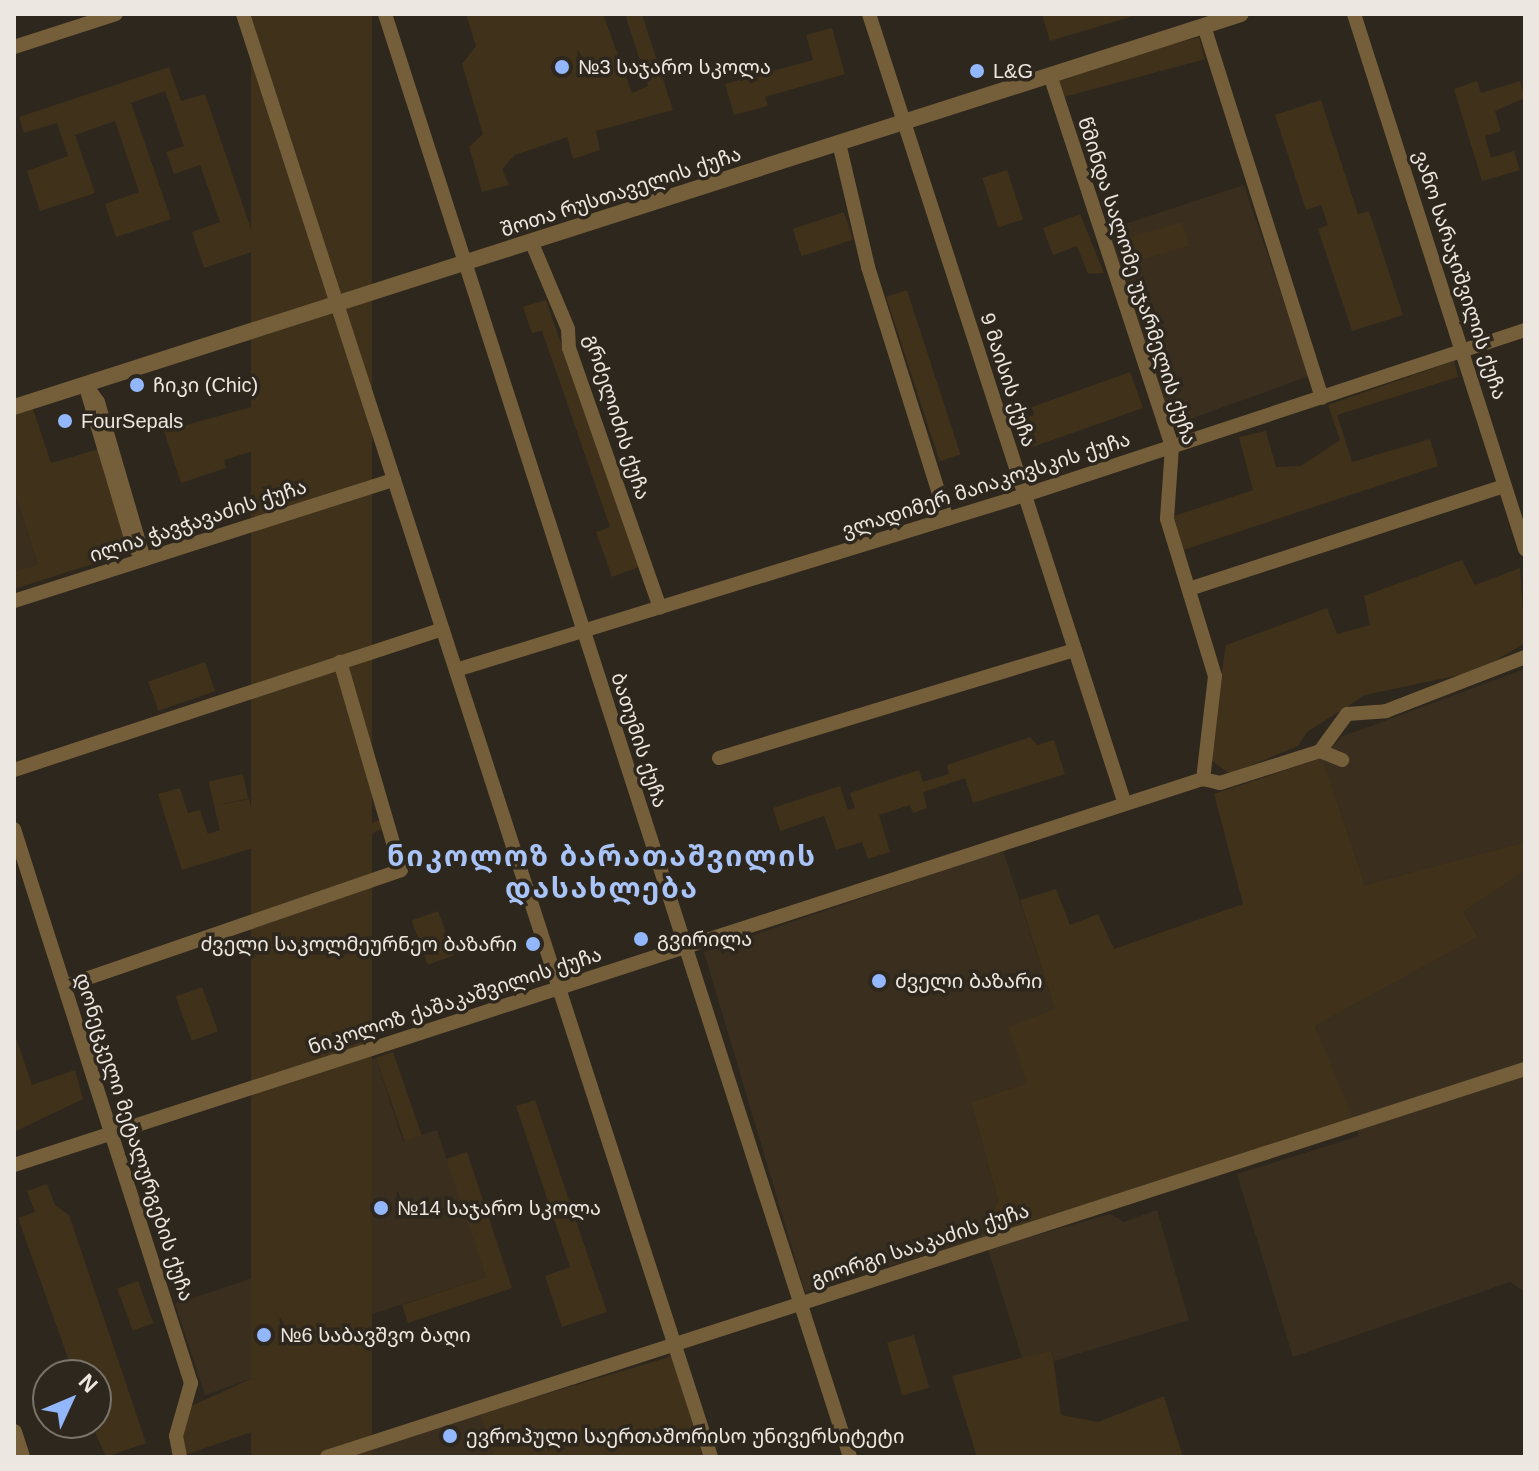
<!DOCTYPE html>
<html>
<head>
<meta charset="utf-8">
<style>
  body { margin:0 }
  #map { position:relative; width:1539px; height:1471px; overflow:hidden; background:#2e271d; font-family:Arial,"Noto Sans Georgian",sans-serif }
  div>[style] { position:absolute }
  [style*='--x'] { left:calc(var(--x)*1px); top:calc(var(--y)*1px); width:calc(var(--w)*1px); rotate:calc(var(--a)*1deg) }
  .built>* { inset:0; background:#3a2f1f }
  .green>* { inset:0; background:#40311a; transform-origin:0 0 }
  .minor>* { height:14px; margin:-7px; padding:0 7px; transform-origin:7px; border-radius:7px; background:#755f3b }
  .tertiary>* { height:16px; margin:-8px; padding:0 8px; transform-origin:8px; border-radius:8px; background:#755f3b }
  .dots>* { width:22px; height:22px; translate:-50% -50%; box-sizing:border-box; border:4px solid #2e271d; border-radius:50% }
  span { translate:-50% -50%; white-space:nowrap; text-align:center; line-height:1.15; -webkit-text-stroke:7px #2e271d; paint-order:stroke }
  .poi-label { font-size:20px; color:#ece7e1 }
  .left { translate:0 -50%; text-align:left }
  .right { translate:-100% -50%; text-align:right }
  .street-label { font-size:20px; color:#ece7e1 }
  .district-label { font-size:28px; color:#a9c4f9; font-weight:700; letter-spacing:2px }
  .frame { position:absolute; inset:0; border:16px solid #ece7e1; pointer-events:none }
  .north { position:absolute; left:32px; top:1359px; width:80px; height:80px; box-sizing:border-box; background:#2e271d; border:2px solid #7a746b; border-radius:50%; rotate:46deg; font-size:22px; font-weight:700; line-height:32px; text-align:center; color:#ece7e1 }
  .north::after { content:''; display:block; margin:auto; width:28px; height:36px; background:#93b7fd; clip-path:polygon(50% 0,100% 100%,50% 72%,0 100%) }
</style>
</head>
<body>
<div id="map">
  <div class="built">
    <div style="clip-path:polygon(1244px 185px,1309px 376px,1174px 425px,1167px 419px,1106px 230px)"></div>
    <div style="clip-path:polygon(14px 490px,38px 564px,14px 572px)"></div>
    <div style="clip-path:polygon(1525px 669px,1525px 842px,1365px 885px,1322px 759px,1341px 737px)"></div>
    <div style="clip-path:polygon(1003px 850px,1055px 1009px,1027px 1083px,971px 1102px,998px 1202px,981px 1238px,805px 1292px,704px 952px)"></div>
    <div style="clip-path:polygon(1525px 871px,1525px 1292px,1510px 1282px,1293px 1357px,1237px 1174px,1359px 1136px,1315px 1026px,1478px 937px,1463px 912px)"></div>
    <div style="clip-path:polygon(376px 1058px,403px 1141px,437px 1130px,486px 1277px,339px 1325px,346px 1345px,205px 1395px,175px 1304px,316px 1257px,262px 1094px)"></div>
    <div style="clip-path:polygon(1157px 1210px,1189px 1320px,1054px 1361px,1052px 1350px,1022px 1358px,988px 1249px,1110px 1214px,1124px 1222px)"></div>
    <div style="clip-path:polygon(480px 1414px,494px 1457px,346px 1457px)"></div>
  </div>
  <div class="green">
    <div style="left:251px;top:14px;width:121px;height:1517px"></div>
    <div style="clip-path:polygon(466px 14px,603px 14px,632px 93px,648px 86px,625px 14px,642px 14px,673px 110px,596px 131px,600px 150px,573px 159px,567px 137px,515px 155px,502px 169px,509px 185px,482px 192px,469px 147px,483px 134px,462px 64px,476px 46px)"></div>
    <div style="clip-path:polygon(1042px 14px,1140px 14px,1050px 41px)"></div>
    <div style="clip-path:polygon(832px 28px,845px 74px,765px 97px,768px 106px,734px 115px,725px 84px,813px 60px,806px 35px)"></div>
    <div style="left:1199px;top:37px;width:23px;height:147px;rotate:75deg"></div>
    <div style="clip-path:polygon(169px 67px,181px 101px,205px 94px,258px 250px,204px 268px,192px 232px,220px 222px,200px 165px,174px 174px,166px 152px,184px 146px,165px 91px,131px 103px,171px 219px,116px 237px,105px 204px,139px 192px,115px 121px,75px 135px,95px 193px,40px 211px,27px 171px,68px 156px,57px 123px,24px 133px,19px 117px)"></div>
    <div style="clip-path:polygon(1477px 81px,1481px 93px,1520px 81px,1525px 98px,1495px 111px,1501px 131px,1485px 136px,1491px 158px,1514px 151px,1520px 170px,1482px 181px,1454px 89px)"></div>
    <div style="clip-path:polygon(1321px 100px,1358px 214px,1369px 211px,1403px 315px,1352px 331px,1318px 229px,1328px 225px,1321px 205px,1306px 210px,1275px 115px)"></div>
    <div style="left:1007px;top:170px;width:52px;height:26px;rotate:72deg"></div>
    <div style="left:844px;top:212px;width:29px;height:54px;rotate:72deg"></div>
    <div style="clip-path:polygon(1080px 214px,1104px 273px,1088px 274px,1077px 246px,1053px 255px,1043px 228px)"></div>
    <div style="left:1182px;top:222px;width:25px;height:54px;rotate:74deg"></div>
    <div style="left:907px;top:290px;width:173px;height:22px;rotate:72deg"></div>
    <div style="clip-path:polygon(546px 300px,639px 567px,612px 577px,596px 532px,610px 527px,542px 331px,532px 333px,523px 307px)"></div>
    <div style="clip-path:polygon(1454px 361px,1458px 377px,1337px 415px,1352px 462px,1430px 439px,1438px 466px,1183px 550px,1174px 516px,1253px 490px,1239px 437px,1266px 431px,1276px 467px,1301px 466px,1340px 440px,1328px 405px)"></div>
    <div style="clip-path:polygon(1130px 372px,1143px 408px,1024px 450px,1014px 422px,1034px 415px,1032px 407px)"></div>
    <div style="clip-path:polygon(303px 393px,315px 432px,224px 460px,226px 468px,181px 483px,164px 431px)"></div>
    <div style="clip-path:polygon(32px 406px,51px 463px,99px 449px,131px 552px,14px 589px,14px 572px,38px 564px,14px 490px,14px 411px)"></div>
    <div style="clip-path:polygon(1462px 560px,1475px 585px,1520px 568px,1525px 643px,1478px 671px,1365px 695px,1307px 732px,1298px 746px,1230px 774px,1209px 759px,1226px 645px,1327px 608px,1337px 634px,1370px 625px,1364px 596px)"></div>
    <div style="left:205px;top:662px;width:31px;height:60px;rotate:71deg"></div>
    <div style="clip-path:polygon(1030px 737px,1037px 745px,1054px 740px,1065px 774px,973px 803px,965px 778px,923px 792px,927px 808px,913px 813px,910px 805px,879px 815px,890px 852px,868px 859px,862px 842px,836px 850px,824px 816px,780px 831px,773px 808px,840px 786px,848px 810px,855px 808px,850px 793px,919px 770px,923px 782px,949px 774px,947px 765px)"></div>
    <div style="clip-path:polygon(1322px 758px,1365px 885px,1525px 842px,1525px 871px,1463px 912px,1478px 937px,1315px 1026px,1353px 1118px,981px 1238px,998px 1201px,971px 1102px,1027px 1083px,1008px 1027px,1055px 1009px,1020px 900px,1056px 889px,1070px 925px,1098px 914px,1114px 949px,1243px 904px,1214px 794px)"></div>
    <div style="left:243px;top:774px;width:25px;height:35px;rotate:78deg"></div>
    <div style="clip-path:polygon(295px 781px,319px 843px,380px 820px,383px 829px,309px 857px,319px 888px,312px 890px,294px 834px,286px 836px,274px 788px)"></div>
    <div style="clip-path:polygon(180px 788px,188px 813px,200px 810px,208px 834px,220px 830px,214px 806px,249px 799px,259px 846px,182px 870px,158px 794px)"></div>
    <div style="left:438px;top:911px;width:47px;height:28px;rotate:70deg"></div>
    <div style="left:314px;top:935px;width:44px;height:27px;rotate:70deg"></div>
    <div style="left:202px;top:987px;width:47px;height:28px;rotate:70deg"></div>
    <div style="clip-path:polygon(14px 1032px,32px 1085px,75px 1070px,83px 1099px,14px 1132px)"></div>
    <div style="left:393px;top:1052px;width:88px;height:18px;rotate:71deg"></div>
    <div style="clip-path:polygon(535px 1100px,607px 1312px,562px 1327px,545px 1276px,570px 1267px,516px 1106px)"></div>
    <div style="clip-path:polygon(467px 1152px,512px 1288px,408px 1323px,402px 1305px,486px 1277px,446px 1159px)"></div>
    <div style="clip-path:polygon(47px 1184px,55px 1205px,69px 1215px,146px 1443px,106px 1457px,91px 1423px,96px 1375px,74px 1375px,18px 1218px,35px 1212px,27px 1191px)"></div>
    <div style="left:138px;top:1281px;width:45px;height:22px;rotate:70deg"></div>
    <div style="left:914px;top:1335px;width:55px;height:28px;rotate:74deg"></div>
    <div style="clip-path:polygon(1052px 1350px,1061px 1415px,1098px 1422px,1164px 1396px,1183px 1457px,977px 1457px,952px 1376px)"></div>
    <div style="clip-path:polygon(672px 1356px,703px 1457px,494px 1457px,480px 1414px)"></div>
    <div style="clip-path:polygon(253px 1378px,269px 1426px,185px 1455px,181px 1438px,191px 1406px)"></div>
  </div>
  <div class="minor">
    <div style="--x:243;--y:14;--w:1517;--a:72.03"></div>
    <div style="--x:385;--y:14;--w:1516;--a:72.14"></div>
    <div style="--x:869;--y:14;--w:830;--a:72.05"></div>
    <div style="--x:1354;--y:14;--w:562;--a:72.27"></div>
    <div style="--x:1204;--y:26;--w:390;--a:72.4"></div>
    <div style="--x:14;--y:47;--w:107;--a:-17.9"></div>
    <div style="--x:1050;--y:75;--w:391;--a:71.8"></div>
    <div style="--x:1172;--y:447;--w:72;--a:94"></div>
    <div style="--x:1167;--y:519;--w:164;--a:73"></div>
    <div style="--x:1215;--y:676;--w:104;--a:96.6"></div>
    <div style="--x:839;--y:143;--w:127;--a:76.8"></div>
    <div style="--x:868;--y:267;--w:264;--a:72.6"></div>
    <div style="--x:531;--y:241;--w:95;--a:67.2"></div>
    <div style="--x:568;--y:329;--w:19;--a:87"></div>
    <div style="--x:569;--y:348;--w:275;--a:70.7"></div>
    <div style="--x:85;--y:384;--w:22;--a:54"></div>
    <div style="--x:98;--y:402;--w:164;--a:73.7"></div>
    <div style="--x:144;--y:559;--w:18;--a:-128"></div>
    <div style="--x:133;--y:545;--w:168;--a:-106.6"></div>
    <div style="--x:1189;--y:589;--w:332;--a:-18.1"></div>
    <div style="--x:14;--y:601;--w:399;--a:-17.7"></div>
    <div style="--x:456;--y:670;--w:595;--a:-17.1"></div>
    <div style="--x:1025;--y:495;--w:527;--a:-18.26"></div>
    <div style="--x:1320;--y:751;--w:46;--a:-53.9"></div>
    <div style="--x:1347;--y:714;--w:39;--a:-4"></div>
    <div style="--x:1386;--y:711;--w:149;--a:-21.2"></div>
    <div style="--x:719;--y:758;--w:372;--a:-16.9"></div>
    <div style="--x:14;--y:770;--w:451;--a:-18.2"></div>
    <div style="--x:14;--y:829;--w:582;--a:72.28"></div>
    <div style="--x:191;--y:1383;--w:55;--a:105.8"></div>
    <div style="--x:176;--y:1436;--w:21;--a:79"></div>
    <div style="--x:65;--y:986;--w:355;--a:-19"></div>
    <div style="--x:401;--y:870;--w:217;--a:-106.3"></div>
    <div style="--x:14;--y:1165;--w:1250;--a:-17.99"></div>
    <div style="--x:1203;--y:779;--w:17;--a:13"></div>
    <div style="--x:1220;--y:783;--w:105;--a:-17.7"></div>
    <div style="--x:1320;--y:751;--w:24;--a:22"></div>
    <div style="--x:327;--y:1457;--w:1259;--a:-17.95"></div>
  </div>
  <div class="tertiary">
    <div style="--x:14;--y:407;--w:1288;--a:-17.76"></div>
    <div style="--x:14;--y:1432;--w:26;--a:72"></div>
  </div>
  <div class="dots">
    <div style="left:562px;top:67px;background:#93b7fd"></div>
    <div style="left:977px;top:71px;background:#93b7fd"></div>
    <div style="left:137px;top:385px;background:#93b7fd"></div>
    <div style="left:65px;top:421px;background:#93b7fd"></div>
    <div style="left:641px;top:939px;background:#93b7fd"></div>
    <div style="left:533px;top:944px;background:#93b7fd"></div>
    <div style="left:879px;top:981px;background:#93b7fd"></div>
    <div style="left:381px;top:1208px;background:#93b7fd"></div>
    <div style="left:264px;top:1335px;background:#93b7fd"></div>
    <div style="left:450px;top:1436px;background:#93b7fd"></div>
  </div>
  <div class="poi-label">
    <span class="left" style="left:578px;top:67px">№3 საჯარო სკოლა</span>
    <span class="left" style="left:993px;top:71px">L&amp;G</span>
    <span class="left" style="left:153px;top:385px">ჩიკი (Chic)</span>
    <span class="left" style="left:81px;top:421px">FourSepals</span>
    <span class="left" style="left:657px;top:939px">გვირილა</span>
    <span class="right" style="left:517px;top:944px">ძველი საკოლმეურნეო ბაზარი</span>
    <span class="left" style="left:895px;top:981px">ძველი ბაზარი</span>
    <span class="left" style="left:397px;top:1208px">№14 საჯარო სკოლა</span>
    <span class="left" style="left:280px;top:1335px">№6 საბავშვო ბაღი</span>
    <span class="left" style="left:466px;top:1436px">ევროპული საერთაშორისო უნივერსიტეტი</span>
  </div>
  <div class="street-label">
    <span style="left:621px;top:192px;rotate:-18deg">შოთა რუსთაველის ქუჩა</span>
    <span style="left:1460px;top:275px;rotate:72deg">ვანო სარაჯიშვილის ქუჩა</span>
    <span style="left:1137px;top:281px;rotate:72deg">წმინდა სალომე უჯარმელის ქუჩა</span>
    <span style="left:1008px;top:380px;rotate:72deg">9 მაისის ქუჩა</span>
    <span style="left:617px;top:417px;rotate:72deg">გრძელიძის ქუჩა</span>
    <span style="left:986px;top:485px;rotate:-18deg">ვლადიმერ მაიაკოვსკის ქუჩა</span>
    <span style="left:198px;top:521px;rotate:-18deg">ილია ჭავჭავაძის ქუჩა</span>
    <span style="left:639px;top:740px;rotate:72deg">ბათუმის ქუჩა</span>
    <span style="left:455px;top:1001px;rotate:-18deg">ნიკოლოზ ქაშაკაშვილის ქუჩა</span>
    <span style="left:134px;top:1137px;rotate:72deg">დონეცკელი მეტალურგების ქუჩა</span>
    <span style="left:920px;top:1245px;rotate:-18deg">გიორგი სააკაძის ქუჩა</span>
  </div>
  <div class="district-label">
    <span style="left:602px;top:873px">ნიკოლოზ ბარათაშვილის<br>დასახლება</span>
  </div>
  <div class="frame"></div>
  <div class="north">N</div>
</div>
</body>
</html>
